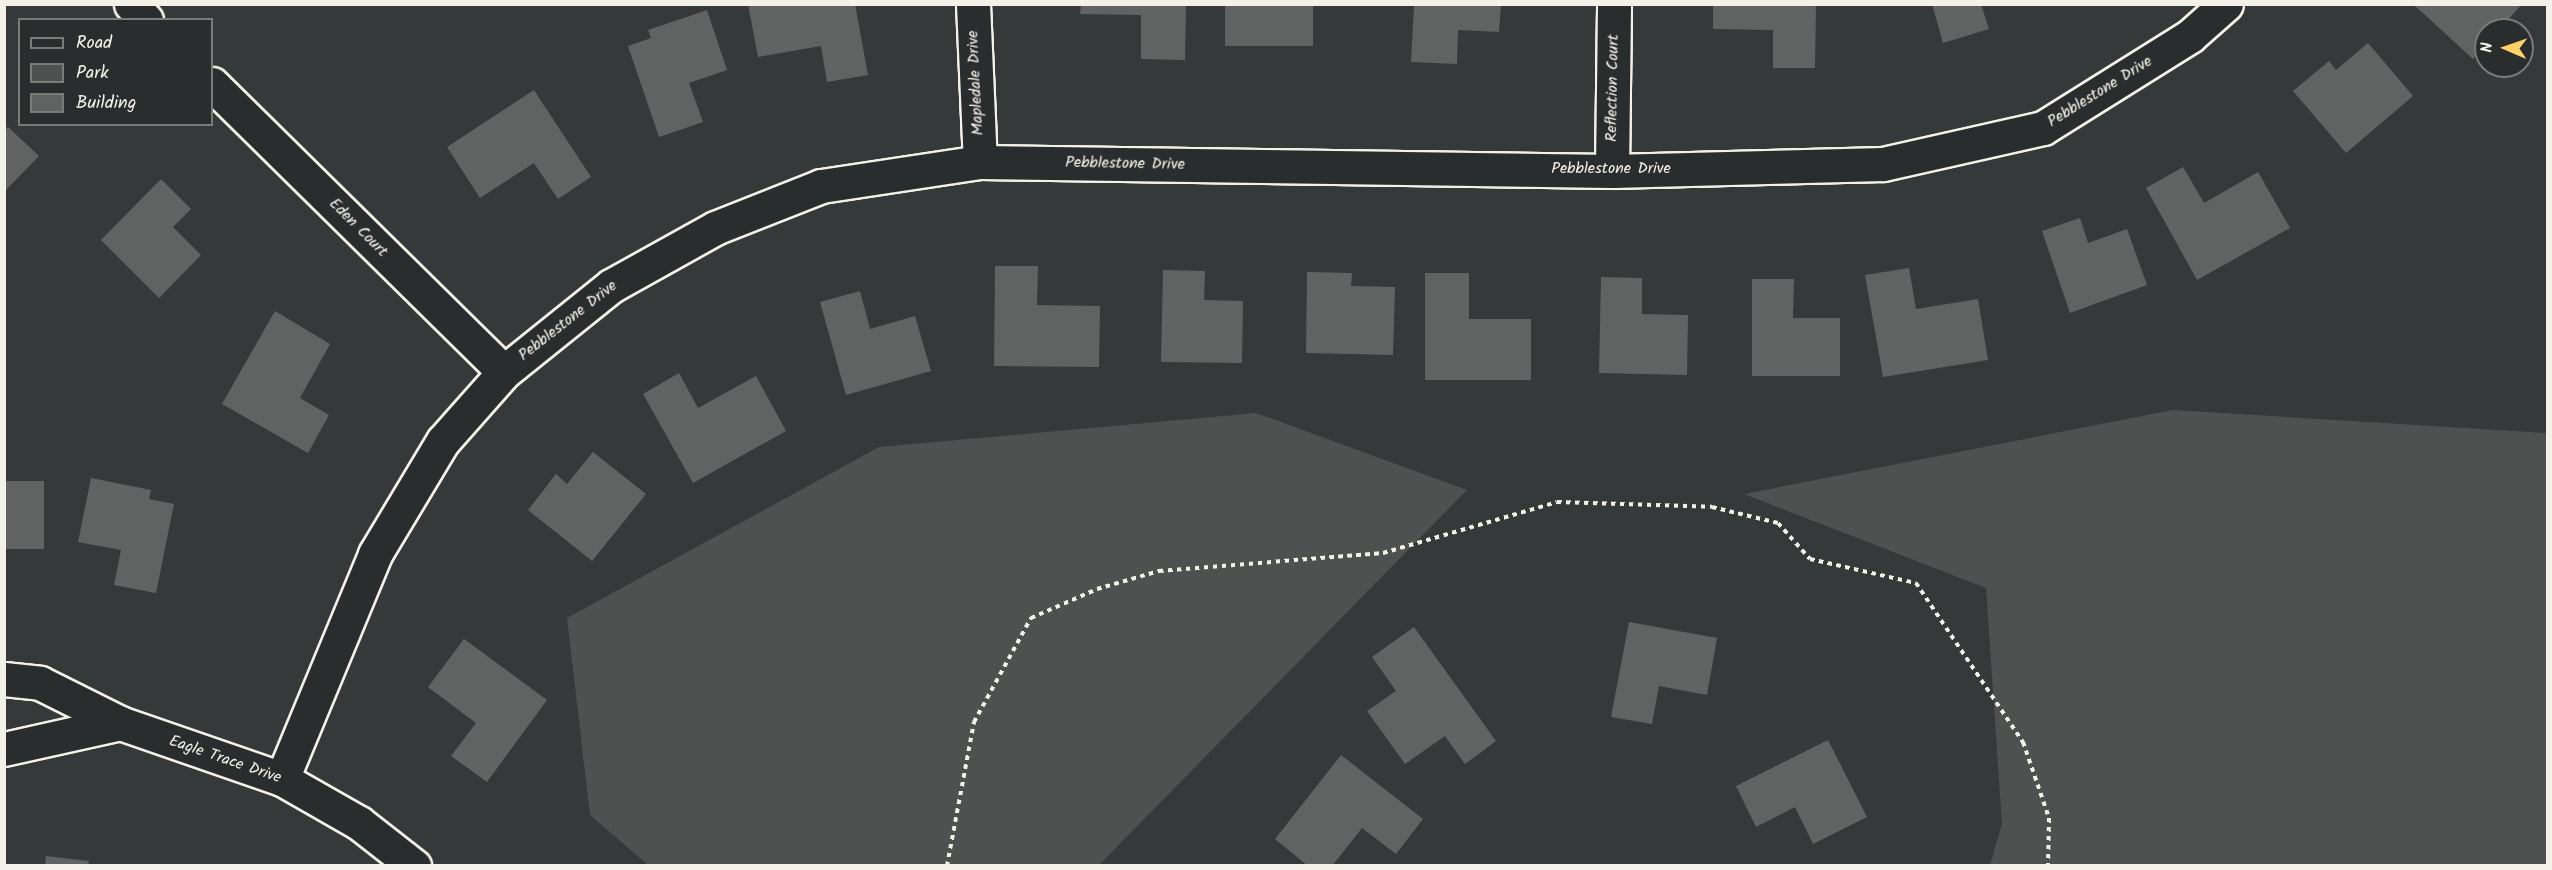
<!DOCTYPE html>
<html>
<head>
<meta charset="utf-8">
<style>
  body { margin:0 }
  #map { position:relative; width:2552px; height:870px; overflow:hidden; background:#363939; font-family:Kalam,sans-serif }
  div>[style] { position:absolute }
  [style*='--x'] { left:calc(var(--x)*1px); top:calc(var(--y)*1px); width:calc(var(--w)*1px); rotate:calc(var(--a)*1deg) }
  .green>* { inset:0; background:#4e514f }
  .building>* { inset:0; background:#616362; transform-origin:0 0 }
  .path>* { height:4px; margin-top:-2px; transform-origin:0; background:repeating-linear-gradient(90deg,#f4f1e8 0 4.5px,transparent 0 9px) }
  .roads { filter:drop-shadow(2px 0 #f4f1e8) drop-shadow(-2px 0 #f4f1e8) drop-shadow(0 2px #f4f1e8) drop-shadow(0 -2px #f4f1e8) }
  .minor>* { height:33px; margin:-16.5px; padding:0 16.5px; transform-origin:16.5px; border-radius:16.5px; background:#2a2d2e }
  span { translate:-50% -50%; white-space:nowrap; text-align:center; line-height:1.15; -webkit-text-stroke:6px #2a2d2e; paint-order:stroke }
  .street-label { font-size:16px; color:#f4f1e8 }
  .frame { position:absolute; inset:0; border:6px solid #f4f1e8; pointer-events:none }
  .legend { position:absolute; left:18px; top:18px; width:195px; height:108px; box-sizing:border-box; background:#2a2d2e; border:2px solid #7b7b78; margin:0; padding:8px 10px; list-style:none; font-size:18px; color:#f4f1e8 }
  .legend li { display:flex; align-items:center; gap:12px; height:30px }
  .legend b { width:30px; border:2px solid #7b7b78 }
  .north { position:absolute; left:2474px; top:18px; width:60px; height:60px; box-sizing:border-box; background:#2a2d2e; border:2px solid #7b7b78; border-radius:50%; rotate:272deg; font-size:16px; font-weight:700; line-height:24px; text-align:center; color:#f4f1e8 }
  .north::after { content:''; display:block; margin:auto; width:21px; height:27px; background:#ffd166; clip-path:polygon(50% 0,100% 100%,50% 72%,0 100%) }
</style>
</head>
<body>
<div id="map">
  <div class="green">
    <div style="clip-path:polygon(2173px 410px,2547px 433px,2547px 865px,1990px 865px,2002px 824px,1986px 588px,1744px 494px)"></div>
    <div style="clip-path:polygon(1256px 413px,1467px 490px,1099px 865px,648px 865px,590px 815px,567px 618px,879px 447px)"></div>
  </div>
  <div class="building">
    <div style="clip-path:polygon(748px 4px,855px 4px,868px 75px,827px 82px,821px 46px,758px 57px)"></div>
    <div style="clip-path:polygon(1081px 4px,1186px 4px,1185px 60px,1141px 59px,1141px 15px,1080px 14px)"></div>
    <div style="left:1225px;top:4px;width:88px;height:42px"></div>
    <div style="clip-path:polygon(1713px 4px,1816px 4px,1815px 68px,1773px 68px,1773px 30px,1713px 29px)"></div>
    <div style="clip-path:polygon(1932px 4px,1981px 4px,1989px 29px,1943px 43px)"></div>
    <div style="clip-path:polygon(2413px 4px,2522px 4px,2499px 30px,2486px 30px,2486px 45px,2473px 59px)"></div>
    <div style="clip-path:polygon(1414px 5px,1501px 5px,1499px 32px,1458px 30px,1457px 64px,1411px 62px)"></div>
    <div style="clip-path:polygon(707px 10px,727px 70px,689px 83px,703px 122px,659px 137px,628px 46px,651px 38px,648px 30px)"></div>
    <div style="clip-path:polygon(2368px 43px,2413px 96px,2346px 153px,2293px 91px,2329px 61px,2336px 70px)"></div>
    <div style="clip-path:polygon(534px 90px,591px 177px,558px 199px,534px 163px,480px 198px,447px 147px)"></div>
    <div style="clip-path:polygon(8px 127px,39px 156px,4px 192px,4px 131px)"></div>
    <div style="clip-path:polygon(2183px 167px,2204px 203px,2258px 172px,2290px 228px,2197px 280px,2146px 188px)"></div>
    <div style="clip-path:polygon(161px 179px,191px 209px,173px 227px,201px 255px,159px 298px,101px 240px)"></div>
    <div style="clip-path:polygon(2080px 218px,2088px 243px,2127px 229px,2147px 285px,2070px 313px,2042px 231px)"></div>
    <div style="clip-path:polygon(995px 266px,1038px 266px,1037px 305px,1100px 306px,1099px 367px,994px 366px)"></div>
    <div style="clip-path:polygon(1909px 268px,1916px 309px,1978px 299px,1988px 360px,1883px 377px,1865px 275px)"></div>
    <div style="clip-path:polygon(1163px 270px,1205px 271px,1204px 300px,1243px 301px,1242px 363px,1161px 362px)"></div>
    <div style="clip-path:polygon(1307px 272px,1352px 273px,1351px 286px,1395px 287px,1393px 355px,1306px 353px)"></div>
    <div style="clip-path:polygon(1425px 273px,1469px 273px,1469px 319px,1531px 319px,1531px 380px,1425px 380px)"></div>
    <div style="clip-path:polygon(1601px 277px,1642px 278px,1642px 314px,1688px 315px,1687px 375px,1599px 373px)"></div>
    <div style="clip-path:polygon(1752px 279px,1794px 279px,1793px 318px,1840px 318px,1840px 376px,1752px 376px)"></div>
    <div style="clip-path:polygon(860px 291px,870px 329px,915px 316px,931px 371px,846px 395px,820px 302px)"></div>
    <div style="clip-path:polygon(275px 311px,330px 344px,300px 398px,329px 415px,308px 453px,222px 404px)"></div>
    <div style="clip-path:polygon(679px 373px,698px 408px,756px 376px,786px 431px,693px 483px,643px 394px)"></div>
    <div style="clip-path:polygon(593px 452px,646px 494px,592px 561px,528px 510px,556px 474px,567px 484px)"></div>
    <div style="clip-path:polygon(91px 478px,151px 490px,149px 499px,174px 504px,156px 593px,114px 585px,121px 550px,78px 542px)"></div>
    <div style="left:4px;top:481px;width:40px;height:68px"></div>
    <div style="clip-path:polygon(1629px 622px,1717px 638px,1707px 695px,1659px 686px,1652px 724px,1611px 717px)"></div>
    <div style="clip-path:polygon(1414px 627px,1496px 741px,1465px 764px,1445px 736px,1405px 764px,1367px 711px,1396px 691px,1372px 657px)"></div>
    <div style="clip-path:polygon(464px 639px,547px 700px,487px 782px,451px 756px,476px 723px,428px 687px)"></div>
    <div style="clip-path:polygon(1828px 740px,1867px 817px,1813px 844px,1795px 807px,1756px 827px,1736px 786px)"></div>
    <div style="clip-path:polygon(1341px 755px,1423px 819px,1396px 854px,1362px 828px,1332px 866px,1308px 866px,1275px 839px)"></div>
    <div style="clip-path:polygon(46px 856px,89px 861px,88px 866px,45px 866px)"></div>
  </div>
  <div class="path">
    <div style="--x:947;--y:866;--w:147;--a:-79.4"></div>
    <div style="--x:974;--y:722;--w:119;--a:-61.3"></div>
    <div style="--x:1031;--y:618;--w:72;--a:-23.7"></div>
    <div style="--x:1097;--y:589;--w:65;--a:-16.2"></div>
    <div style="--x:1159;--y:571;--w:225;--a:-4.6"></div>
    <div style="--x:1383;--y:553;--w:181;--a:-16.3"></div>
    <div style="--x:1557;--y:502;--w:155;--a:1.8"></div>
    <div style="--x:1712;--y:507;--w:68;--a:13.6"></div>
    <div style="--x:1778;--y:523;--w:48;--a:48.4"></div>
    <div style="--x:1810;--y:559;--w:109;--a:12.8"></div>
    <div style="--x:1916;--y:583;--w:192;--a:56.1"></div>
    <div style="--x:2023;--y:742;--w:80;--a:71.1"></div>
    <div style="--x:2049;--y:818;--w:48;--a:91.2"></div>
  </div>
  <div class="roads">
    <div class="minor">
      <div style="--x:131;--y:4;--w:22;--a:47"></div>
      <div style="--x:973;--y:4;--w:158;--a:87.5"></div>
      <div style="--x:212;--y:84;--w:410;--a:44.6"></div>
      <div style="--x:1612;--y:171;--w:167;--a:-89.3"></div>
      <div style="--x:4;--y:679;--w:36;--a:6"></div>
      <div style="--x:40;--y:683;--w:89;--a:26.6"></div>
      <div style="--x:120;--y:723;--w:171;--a:19.1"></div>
      <div style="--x:282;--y:779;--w:89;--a:29.7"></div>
      <div style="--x:359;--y:823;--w:70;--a:38"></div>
      <div style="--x:4;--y:749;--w:119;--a:-12.6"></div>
      <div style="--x:282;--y:779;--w:243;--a:-67.5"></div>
      <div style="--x:375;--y:554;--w:132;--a:-59"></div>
      <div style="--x:443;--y:441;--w:92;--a:-48.5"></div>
      <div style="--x:504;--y:372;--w:137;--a:-38.8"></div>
      <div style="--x:611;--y:286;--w:119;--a:-29.1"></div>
      <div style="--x:715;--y:228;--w:114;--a:-21.6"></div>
      <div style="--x:821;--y:186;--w:161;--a:-8.6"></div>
      <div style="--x:980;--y:162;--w:632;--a:0.82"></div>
      <div style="--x:1612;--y:171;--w:271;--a:-1.5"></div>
      <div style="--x:1883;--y:164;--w:164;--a:-12.7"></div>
      <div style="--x:2043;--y:128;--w:173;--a:-32"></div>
      <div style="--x:2190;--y:36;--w:48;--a:-41.6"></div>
    </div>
  </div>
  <div class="street-label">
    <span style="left:976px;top:83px;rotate:-93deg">Mapledale Drive</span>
    <span style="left:1613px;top:88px;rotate:-89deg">Reflection Court</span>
    <span style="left:2100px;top:92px;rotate:-32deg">Pebblestone Drive</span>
    <span style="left:1125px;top:164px;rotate:1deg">Pebblestone Drive</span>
    <span style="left:1611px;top:169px">Pebblestone Drive</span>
    <span style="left:358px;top:228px;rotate:45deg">Eden Court</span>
    <span style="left:568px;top:321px;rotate:-38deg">Pebblestone Drive</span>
    <span style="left:225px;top:760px;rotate:19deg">Eagle Trace Drive</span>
  </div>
  <div class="frame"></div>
  <ul class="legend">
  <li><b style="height:8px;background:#2a2d2e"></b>Road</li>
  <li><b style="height:16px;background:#4e514f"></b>Park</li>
  <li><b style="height:16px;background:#616362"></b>Building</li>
  </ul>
  <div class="north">N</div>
</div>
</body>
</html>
